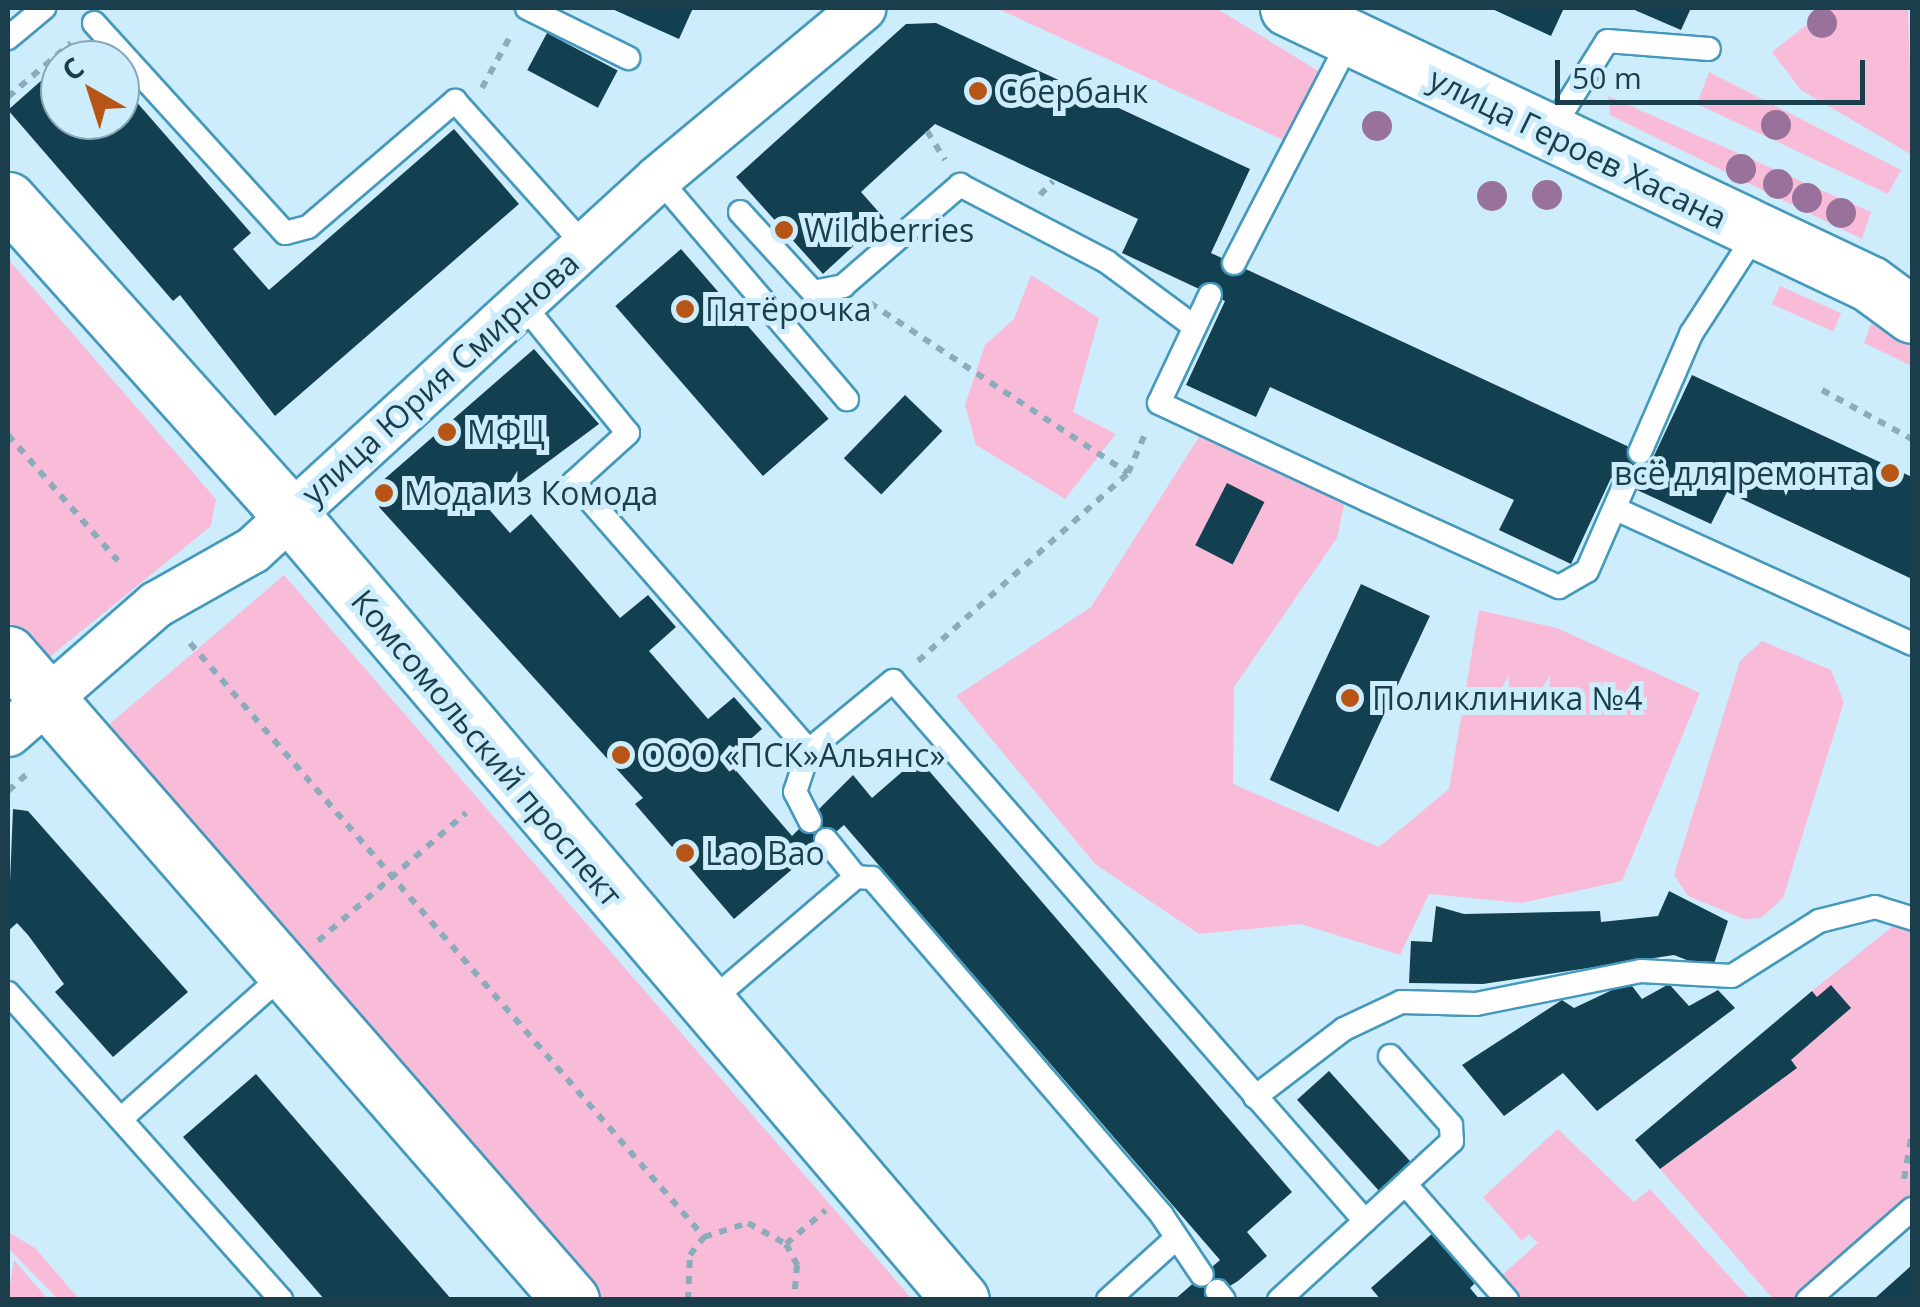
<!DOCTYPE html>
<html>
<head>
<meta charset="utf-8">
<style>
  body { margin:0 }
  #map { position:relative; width:1920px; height:1307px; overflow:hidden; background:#ceedfc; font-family:"Open Sans",sans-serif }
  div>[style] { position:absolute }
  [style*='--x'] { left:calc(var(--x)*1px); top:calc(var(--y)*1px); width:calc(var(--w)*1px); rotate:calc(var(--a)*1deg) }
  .green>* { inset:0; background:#f8bcd9; transform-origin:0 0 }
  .building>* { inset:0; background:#134051; transform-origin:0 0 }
  .path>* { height:6px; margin-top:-3px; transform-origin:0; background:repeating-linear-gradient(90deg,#8bacba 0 8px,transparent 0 16px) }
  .roads { filter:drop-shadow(2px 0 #4499bc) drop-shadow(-2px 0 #4499bc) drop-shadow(0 2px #4499bc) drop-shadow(0 -2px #4499bc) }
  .service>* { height:22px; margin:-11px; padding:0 11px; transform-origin:11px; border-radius:11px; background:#fff }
  .minor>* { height:45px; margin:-22.5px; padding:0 22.5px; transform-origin:22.5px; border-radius:22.5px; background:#fff }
  .tertiary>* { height:55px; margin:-27.5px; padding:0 27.5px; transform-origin:27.5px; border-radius:27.5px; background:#fff }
  .primary>* { height:55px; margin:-27.5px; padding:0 27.5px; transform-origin:27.5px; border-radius:27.5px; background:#fff }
  .trees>* { width:30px; height:30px; margin:-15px; border-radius:50%; background:#98729a }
  .dots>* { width:28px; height:28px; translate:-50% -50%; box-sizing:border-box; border:5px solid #ceedfc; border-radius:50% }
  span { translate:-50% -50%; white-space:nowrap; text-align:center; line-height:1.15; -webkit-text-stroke:10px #ceedfc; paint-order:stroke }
  .poi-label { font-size:32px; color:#1a3e4c }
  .left { translate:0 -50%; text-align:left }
  .right { translate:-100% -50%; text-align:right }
  .street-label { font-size:32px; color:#1a3e4c }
  .frame { position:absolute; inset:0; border:10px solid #1a3e4c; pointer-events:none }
  .north { position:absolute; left:40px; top:40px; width:100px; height:100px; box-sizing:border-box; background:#ceedfc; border:2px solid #86a7b6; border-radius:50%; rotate:321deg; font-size:28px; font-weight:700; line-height:40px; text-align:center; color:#1a3e4c }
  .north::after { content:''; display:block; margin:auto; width:35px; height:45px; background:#b65515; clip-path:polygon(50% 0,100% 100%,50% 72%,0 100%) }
  .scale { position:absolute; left:1555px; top:60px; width:310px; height:45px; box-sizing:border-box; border:5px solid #1a3e4c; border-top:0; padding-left:12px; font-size:30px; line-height:35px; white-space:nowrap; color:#1a3e4c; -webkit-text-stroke:8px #ceedfc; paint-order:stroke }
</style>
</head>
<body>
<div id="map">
  <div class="green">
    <div style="clip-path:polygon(996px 8px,1216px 8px,1320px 72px,1290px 143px)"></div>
    <div style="clip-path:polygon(1828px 8px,1908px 8px,1912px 155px,1801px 90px,1772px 52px)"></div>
    <div style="clip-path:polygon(1709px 72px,1901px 170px,1888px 194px,1697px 104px)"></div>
    <div style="clip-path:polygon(1608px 96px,1871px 212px,1862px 239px,1610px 115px)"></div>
    <div style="clip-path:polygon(8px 259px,216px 499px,211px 526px,47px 659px,8px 621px)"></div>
    <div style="clip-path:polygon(1031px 275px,1099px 318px,1073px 412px,1116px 434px,1065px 499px,976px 445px,965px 405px,985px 345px,1014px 319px)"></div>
    <div style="left:1780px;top:286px;width:67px;height:20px;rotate:24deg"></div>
    <div style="clip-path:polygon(1871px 324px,1912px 344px,1912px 366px,1864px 343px)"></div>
    <div style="clip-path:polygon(1199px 437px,1345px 500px,1337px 538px,1234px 687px,1233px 784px,1379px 847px,1449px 789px,1479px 610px,1557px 628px,1700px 693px,1622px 881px,1522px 903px,1429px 894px,1400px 955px,1301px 924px,1199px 934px,1095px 864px,956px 696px,1091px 607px)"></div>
    <div style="clip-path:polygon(284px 575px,912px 1299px,599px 1299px,105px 728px)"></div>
    <div style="clip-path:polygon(1762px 641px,1831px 670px,1844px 702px,1783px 898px,1761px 918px,1744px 919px,1688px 896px,1674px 875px,1740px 661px)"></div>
    <div style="clip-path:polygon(1898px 922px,1912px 928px,1912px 1197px,1794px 1299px,1773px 1299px,1660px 1169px,1796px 1068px,1791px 1060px,1817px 997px,1812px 991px)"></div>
    <div style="clip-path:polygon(1558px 1129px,1634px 1202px,1650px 1189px,1749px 1298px,1522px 1299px,1501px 1276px,1538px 1243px,1529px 1234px,1522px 1241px,1483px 1197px)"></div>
    <div style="clip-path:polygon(8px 1232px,35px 1248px,79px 1299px,58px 1299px,8px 1248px)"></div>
    <div style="clip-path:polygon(14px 1260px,48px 1299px,8px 1299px)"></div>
  </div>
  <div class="building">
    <div style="clip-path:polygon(610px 8px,693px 8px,679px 39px)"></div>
    <div style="clip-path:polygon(1490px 8px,1564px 8px,1551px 36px)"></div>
    <div style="clip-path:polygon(1630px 8px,1691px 8px,1681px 30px)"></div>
    <div style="clip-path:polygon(936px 23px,1250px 169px,1211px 253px,1653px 458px,1692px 375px,1912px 477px,1912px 579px,1727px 492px,1711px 524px,1611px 478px,1571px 564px,1499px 530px,1514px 500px,1270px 387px,1256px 417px,1186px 385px,1225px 301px,1122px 253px,1138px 219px,935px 124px,861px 192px,884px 218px,823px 274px,736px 177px,906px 24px)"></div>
    <div style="left:547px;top:33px;width:80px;height:42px;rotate:28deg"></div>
    <div style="clip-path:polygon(85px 43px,100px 60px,65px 60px)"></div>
    <div style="clip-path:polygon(60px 64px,60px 120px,120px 120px,120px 83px,251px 233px,233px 249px,269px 290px,454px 129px,519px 204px,275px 416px,180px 295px,173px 301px,8px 110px)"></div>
    <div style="left:681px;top:249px;width:225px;height:87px;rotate:49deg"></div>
    <div style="clip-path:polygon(534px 349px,599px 424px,487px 507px,510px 533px,531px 514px,620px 618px,648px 595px,676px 627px,649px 651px,708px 719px,734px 697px,762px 729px,727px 760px,792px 836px,853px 775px,872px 798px,918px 758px,1292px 1192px,1247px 1232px,1267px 1256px,1238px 1281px,1207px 1300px,1174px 1300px,1220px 1260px,844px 825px,734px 919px,635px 804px,643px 798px,379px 507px,381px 482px)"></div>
    <div style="left:905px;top:395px;width:52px;height:88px;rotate:44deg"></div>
    <div style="left:1227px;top:483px;width:42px;height:70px;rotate:27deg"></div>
    <div style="left:1361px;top:584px;width:76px;height:216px;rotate:25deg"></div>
    <div style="clip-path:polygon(13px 809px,28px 811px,188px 992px,113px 1057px,55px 992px,64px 984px,28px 935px,17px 923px,8px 931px)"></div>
    <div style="clip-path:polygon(1669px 891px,1728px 921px,1712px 970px,1674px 955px,1483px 984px,1409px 983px,1411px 941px,1432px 942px,1436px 906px,1464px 914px,1600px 911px,1601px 922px,1658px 916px)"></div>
    <div style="clip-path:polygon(1629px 982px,1642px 999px,1669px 984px,1689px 1006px,1718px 990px,1735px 1008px,1597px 1111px,1563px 1073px,1504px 1116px,1462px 1065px,1562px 1000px,1574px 1008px)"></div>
    <div style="clip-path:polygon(1831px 985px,1851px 1008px,1791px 1060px,1797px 1068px,1660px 1169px,1635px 1140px,1812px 991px,1817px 997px)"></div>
    <div style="left:1329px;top:1071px;width:123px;height:43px;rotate:48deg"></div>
    <div style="clip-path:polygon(256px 1074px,452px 1300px,325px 1300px,183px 1137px)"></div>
    <div style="clip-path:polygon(1434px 1232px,1477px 1281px,1470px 1288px,1480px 1300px,1381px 1300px,1371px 1288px)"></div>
    <div style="clip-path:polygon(1912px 1265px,1912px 1300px,1873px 1300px)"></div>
  </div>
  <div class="path">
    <div style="--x:482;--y:88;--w:63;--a:-61.4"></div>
    <div style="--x:8;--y:97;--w:83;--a:-40.6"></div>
    <div style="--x:927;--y:131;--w:34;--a:58"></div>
    <div style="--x:1040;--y:195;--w:19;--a:-47"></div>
    <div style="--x:870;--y:303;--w:309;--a:33.4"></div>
    <div style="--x:1822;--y:390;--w:102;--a:28.6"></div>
    <div style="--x:8;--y:435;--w:167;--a:48.9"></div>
    <div style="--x:190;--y:643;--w:786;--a:49.13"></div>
    <div style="--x:918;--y:661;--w:282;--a:-41.8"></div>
    <div style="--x:1128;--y:473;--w:45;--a:-66.3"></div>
    <div style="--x:8;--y:791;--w:28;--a:-42"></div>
    <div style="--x:318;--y:941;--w:196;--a:-40.9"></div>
    <div style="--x:1904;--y:1179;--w:47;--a:-80.1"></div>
    <div style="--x:786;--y:1244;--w:52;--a:-40.4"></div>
    <div style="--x:688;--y:1300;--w:45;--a:-87.5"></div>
    <div style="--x:690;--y:1255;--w:23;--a:-52"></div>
    <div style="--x:704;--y:1237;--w:46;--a:-17.7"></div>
    <div style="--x:748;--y:1223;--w:43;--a:28.9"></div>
    <div style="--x:786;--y:1244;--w:24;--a:62"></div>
    <div style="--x:797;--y:1265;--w:35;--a:95"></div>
  </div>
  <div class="roads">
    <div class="service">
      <div style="--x:527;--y:8;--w:113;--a:26.3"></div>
      <div style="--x:94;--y:23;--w:284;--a:47.7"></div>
      <div style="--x:285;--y:233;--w:24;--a:-15"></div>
      <div style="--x:308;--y:227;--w:194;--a:-40.6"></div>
      <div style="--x:455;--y:101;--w:196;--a:48.1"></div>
      <div style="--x:8;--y:38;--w:47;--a:-39.8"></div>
      <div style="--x:1550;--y:132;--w:107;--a:-57.9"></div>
      <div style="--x:1607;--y:41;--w:102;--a:4.5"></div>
      <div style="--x:658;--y:178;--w:291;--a:49.5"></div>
      <div style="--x:740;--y:212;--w:108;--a:47.6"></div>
      <div style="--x:813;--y:292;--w:31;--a:-11"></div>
      <div style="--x:843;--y:286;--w:155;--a:-40.8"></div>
      <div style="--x:960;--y:185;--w:166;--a:27.6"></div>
      <div style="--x:1107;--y:262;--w:109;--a:36.5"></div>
      <div style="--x:1234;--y:263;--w:254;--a:-62.6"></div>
      <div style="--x:1210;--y:295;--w:119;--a:115.3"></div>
      <div style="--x:1159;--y:403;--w:230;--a:25"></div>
      <div style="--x:1367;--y:500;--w:211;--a:24.4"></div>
      <div style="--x:1559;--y:587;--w:32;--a:-30"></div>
      <div style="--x:1587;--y:571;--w:95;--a:-66.4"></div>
      <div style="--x:521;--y:302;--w:169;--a:50.8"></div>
      <div style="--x:628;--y:433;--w:73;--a:137.8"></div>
      <div style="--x:574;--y:482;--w:356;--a:48.8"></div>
      <div style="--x:1640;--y:452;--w:129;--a:-66.6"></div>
      <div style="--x:1691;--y:334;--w:118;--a:-57.1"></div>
      <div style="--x:1616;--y:509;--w:325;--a:24.5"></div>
      <div style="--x:810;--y:821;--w:33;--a:-117"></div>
      <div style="--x:795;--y:792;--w:44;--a:-71.6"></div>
      <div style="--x:809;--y:750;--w:109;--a:-39.4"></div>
      <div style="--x:893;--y:681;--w:717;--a:48.84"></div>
      <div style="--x:1365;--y:1221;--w:117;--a:137.4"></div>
      <div style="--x:826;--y:840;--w:48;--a:51"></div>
      <div style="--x:8;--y:993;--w:411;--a:48.3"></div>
      <div style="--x:706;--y:1005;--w:197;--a:-40.5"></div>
      <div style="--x:856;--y:877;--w:16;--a:4"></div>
      <div style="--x:872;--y:878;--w:443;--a:49.3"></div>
      <div style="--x:1161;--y:1214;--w:73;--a:56.1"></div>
      <div style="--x:1255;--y:1097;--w:112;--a:-37.4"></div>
      <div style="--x:1344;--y:1029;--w:63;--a:-25.3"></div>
      <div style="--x:1401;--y:1002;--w:75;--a:1.5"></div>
      <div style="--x:1476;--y:1004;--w:168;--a:-11.3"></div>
      <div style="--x:1641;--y:971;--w:91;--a:3.1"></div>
      <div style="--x:1732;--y:976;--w:103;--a:-32.3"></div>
      <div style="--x:1819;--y:921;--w:58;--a:-14"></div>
      <div style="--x:1875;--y:907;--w:39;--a:17"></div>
      <div style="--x:123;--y:1117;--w:217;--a:-41.6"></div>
      <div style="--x:1407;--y:1186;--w:152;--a:48.7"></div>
      <div style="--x:1365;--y:1221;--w:118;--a:-42.6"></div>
      <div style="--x:1452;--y:1141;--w:16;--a:-94"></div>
      <div style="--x:1451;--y:1125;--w:92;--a:-131.5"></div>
      <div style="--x:1217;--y:1291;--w:11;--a:52"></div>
      <div style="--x:1108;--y:1300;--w:86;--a:-42.2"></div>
      <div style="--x:1808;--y:1300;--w:138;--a:-41.2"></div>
    </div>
    <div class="minor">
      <div style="--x:8;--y:733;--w:196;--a:-41.1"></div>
      <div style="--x:156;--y:604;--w:110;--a:-29.4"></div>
      <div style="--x:252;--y:550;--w:551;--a:-42.5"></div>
      <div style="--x:658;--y:178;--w:266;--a:-39.8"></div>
    </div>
    <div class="tertiary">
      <div style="--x:8;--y:200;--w:422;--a:48.1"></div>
      <div style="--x:290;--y:514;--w:1033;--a:49.51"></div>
      <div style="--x:8;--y:654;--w:857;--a:48.93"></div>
    </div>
    <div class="primary">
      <div style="--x:1288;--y:8;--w:644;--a:25.37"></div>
      <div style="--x:1870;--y:284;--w:52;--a:36.4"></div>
    </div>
  </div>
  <div class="trees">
    <div style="left:1822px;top:23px"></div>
    <div style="left:1776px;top:125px"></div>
    <div style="left:1377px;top:126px"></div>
    <div style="left:1741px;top:169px"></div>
    <div style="left:1778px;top:184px"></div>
    <div style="left:1547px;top:195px"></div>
    <div style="left:1492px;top:196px"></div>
    <div style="left:1807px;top:198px"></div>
    <div style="left:1841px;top:213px"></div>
  </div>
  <div class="dots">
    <div style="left:978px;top:91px;background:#b65515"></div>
    <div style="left:784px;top:230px;background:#b65515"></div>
    <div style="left:685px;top:309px;background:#b65515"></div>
    <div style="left:447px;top:432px;background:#b65515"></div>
    <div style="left:1890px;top:473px;background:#b65515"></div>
    <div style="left:384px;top:493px;background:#b65515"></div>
    <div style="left:1350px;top:698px;background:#b65515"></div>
    <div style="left:621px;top:755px;background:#b65515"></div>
    <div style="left:685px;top:853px;background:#b65515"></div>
  </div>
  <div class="poi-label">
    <span class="left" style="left:998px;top:91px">Сбербанк</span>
    <span class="left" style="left:804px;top:230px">Wildberries</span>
    <span class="left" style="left:705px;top:309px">Пятёрочка</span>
    <span class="left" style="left:467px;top:432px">МФЦ</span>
    <span class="right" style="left:1870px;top:473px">всё для ремонта</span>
    <span class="left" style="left:404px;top:493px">Мода из Комода</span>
    <span class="left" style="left:1372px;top:698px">Поликлиника №4</span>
    <span class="left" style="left:641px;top:755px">ООО «ПСК»Альянс»</span>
    <span class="left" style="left:705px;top:853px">Lao Bao</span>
  </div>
  <div class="street-label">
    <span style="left:1578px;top:148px;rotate:26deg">улица Героев Хасана</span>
    <span style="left:440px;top:378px;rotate:-42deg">улица Юрия Смирнова</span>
    <span style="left:487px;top:748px;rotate:50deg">Комсомольский проспект</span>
  </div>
  <div class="frame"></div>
  <div class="north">С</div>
  <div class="scale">50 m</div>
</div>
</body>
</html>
